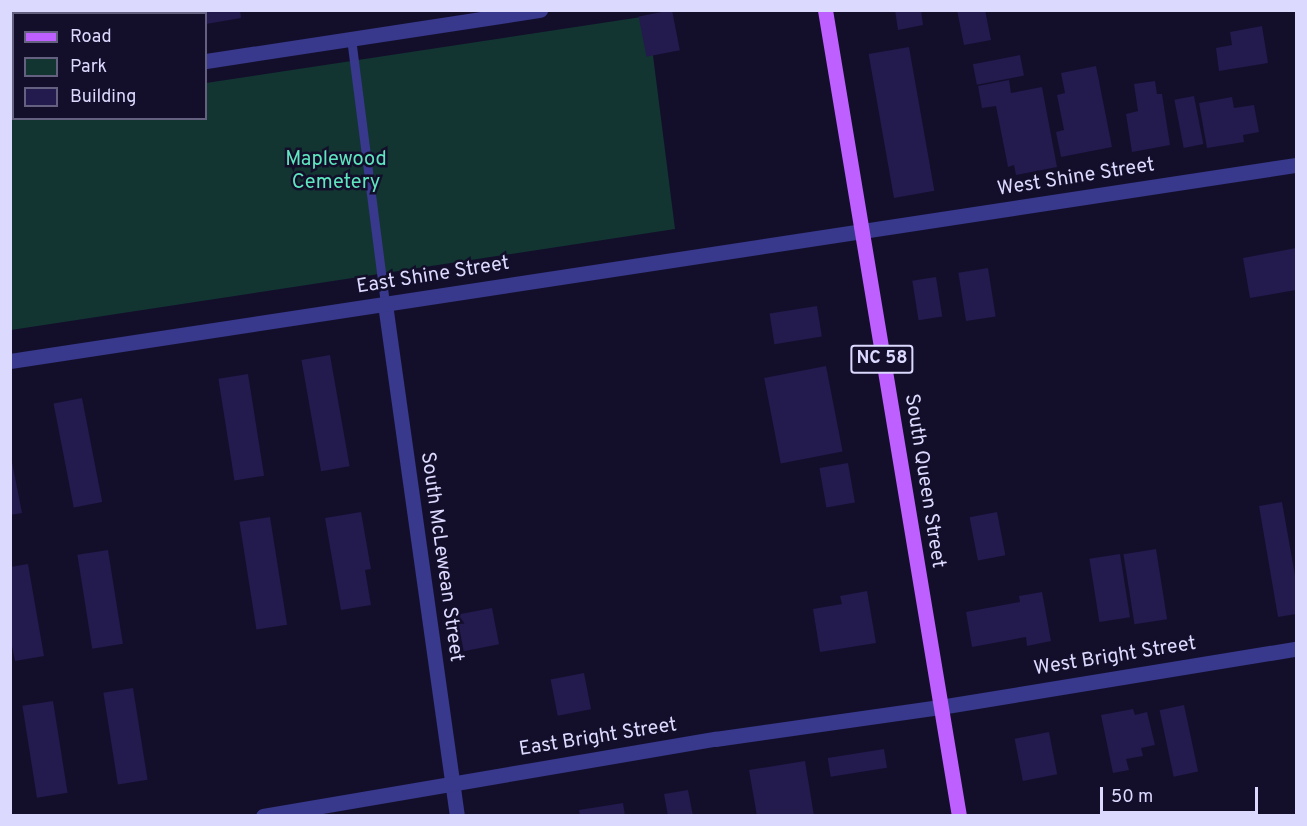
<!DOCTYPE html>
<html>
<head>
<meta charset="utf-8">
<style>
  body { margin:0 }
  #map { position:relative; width:1307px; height:826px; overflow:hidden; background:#130f2b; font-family:Overpass,sans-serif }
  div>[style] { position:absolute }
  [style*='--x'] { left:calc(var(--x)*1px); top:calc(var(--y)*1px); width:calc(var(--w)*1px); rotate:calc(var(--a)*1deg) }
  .green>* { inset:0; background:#123532 }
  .building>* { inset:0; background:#231a4d; transform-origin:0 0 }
  .service>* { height:9px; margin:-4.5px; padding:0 4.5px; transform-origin:4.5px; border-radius:4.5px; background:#38388c }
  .minor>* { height:15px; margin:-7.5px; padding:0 7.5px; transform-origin:7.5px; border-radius:7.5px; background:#38388c }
  .primary>* { height:15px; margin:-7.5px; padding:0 7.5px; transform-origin:7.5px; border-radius:7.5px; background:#bd60ff }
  span { translate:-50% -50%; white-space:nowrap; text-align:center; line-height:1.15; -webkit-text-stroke:5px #130f2b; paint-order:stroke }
  .shield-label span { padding:2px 4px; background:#130f2b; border:2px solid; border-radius:4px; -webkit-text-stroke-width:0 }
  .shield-label { font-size:18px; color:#dcd9ff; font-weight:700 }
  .park-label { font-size:20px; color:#5ee6bf }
  .street-label { font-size:20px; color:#dcd9ff }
  .frame { position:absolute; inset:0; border:12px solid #dcd9ff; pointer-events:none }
  .legend { position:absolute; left:12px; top:12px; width:195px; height:108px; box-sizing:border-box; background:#130f2b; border:2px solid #636080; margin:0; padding:8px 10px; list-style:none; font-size:18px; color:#dcd9ff }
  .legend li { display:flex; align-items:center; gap:12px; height:30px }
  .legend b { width:30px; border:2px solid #636080 }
  .scale { position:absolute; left:1100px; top:787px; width:158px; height:27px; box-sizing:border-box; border:3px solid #dcd9ff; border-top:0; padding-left:8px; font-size:18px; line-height:21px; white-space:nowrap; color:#dcd9ff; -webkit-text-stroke:4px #130f2b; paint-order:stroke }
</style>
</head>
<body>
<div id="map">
  <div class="green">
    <div style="clip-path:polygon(648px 16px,675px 229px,11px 330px,11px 112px,13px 112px,14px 118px,206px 118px,206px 83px)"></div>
  </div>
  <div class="building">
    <div style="clip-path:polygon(10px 10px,18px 10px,18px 14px,14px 14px,14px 53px,10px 53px)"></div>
    <div style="left:75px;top:10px;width:82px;height:4px"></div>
    <div style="clip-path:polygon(168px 10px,240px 10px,241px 18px,206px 24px,206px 14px,168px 14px)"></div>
    <div style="left:672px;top:10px;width:41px;height:34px;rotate:79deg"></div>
    <div style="clip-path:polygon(895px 10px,921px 10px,923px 25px,898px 30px)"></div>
    <div style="clip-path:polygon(957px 10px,985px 10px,991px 40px,964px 45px)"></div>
    <div style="clip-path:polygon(1262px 26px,1268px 63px,1219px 71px,1216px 48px,1232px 45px,1230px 32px)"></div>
    <div style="left:909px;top:47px;width:146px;height:41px;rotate:80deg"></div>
    <div style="left:1020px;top:55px;width:21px;height:48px;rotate:79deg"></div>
    <div style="clip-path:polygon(1096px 66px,1112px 147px,1061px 157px,1056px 132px,1064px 130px,1057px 95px,1065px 93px,1061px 73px)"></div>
    <div style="clip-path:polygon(1009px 80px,1011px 93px,1042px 87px,1057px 167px,1016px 175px,1014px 165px,1008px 167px,996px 106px,982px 108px,978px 86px)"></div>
    <div style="clip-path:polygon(1155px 81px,1157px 94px,1162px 94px,1170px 145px,1132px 152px,1126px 114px,1138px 111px,1134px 84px)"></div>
    <div style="left:1194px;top:96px;width:49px;height:20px;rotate:79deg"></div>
    <div style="clip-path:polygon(1232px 97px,1234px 108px,1254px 105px,1259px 132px,1243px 135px,1244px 142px,1207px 148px,1199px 103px)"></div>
    <div style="clip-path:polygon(1296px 248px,1296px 290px,1250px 298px,1243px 258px)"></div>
    <div style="left:988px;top:268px;width:49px;height:30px;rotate:81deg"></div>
    <div style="left:936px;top:277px;width:40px;height:24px;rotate:81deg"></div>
    <div style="left:817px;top:306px;width:31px;height:48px;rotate:81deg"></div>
    <div style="left:330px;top:355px;width:113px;height:29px;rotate:80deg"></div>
    <div style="left:826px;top:366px;width:87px;height:63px;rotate:79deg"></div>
    <div style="left:248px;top:374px;width:103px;height:30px;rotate:81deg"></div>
    <div style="left:82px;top:398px;width:106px;height:29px;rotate:79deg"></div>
    <div style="clip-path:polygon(10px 452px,22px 513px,10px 515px)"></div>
    <div style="left:848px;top:463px;width:40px;height:29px;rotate:80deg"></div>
    <div style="clip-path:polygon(1282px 502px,1296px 581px,1296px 614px,1278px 617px,1259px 506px)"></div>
    <div style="clip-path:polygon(361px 512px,371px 569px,365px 570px,371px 605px,341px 610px,325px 518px)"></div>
    <div style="left:997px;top:512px;width:44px;height:28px;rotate:79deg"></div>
    <div style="left:270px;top:517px;width:109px;height:31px;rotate:81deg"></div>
    <div style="left:1156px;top:549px;width:71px;height:33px;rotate:81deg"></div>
    <div style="left:108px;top:550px;width:95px;height:31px;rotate:81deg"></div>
    <div style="left:1120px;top:554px;width:64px;height:31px;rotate:81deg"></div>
    <div style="clip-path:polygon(28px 564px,44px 656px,15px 661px,10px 636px,10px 567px)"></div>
    <div style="clip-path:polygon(867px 591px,876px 643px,820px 652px,813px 609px,842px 604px,840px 596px)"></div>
    <div style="clip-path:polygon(1042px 592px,1051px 641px,1027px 646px,1026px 637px,972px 647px,966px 612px,1020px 602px,1019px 596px)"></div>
    <div style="left:492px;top:608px;width:37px;height:36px;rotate:79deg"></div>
    <div style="left:584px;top:673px;width:37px;height:34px;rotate:79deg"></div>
    <div style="left:133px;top:688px;width:93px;height:30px;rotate:81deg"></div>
    <div style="left:53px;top:701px;width:93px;height:31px;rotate:81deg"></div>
    <div style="left:1184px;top:705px;width:68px;height:25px;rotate:78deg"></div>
    <div style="clip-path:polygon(1133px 709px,1135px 715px,1147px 712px,1155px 745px,1141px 748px,1143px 756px,1126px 759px,1129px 770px,1113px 773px,1101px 715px)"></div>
    <div style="left:1049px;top:732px;width:43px;height:35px;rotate:79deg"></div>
    <div style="left:884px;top:749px;width:19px;height:57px;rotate:81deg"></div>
    <div style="clip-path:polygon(805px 761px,814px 816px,757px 816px,749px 770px)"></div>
    <div style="clip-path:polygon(688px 790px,693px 816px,668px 816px,664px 794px)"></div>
    <div style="clip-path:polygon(623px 803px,625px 816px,580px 816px,579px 810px)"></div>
  </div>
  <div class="service">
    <div style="--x:351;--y:38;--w:268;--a:82.7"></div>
  </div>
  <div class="minor">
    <div style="--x:52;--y:10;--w:4;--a:76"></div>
    <div style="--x:206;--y:61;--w:338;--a:-8.7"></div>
    <div style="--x:10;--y:90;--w:4;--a:0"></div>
    <div style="--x:385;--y:304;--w:517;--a:82"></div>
    <div style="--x:10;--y:361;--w:1301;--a:-8.67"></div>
    <div style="--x:263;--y:816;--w:459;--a:-9.7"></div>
    <div style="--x:715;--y:739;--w:227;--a:-8.1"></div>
    <div style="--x:940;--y:707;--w:361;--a:-9.3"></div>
  </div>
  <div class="primary">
    <div style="--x:825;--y:10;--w:817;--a:80.56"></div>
  </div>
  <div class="shield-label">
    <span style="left:882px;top:359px">NC 58</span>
  </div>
  <div class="park-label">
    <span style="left:336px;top:172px">Maplewood<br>Cemetery</span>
  </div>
  <div class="street-label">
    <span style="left:1076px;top:178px;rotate:-9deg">West Shine Street</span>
    <span style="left:433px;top:276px;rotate:-9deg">East Shine Street</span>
    <span style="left:924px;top:481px;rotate:81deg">South Queen Street</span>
    <span style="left:441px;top:557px;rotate:82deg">South McLewean Street</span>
    <span style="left:1115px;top:657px;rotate:-9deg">West Bright Street</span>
    <span style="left:598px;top:738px;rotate:-9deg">East Bright Street</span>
  </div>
  <div class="frame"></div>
  <ul class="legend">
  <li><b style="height:8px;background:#bd60ff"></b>Road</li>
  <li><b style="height:16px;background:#123532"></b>Park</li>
  <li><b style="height:16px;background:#231a4d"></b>Building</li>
  </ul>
  <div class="scale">50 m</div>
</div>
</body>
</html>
